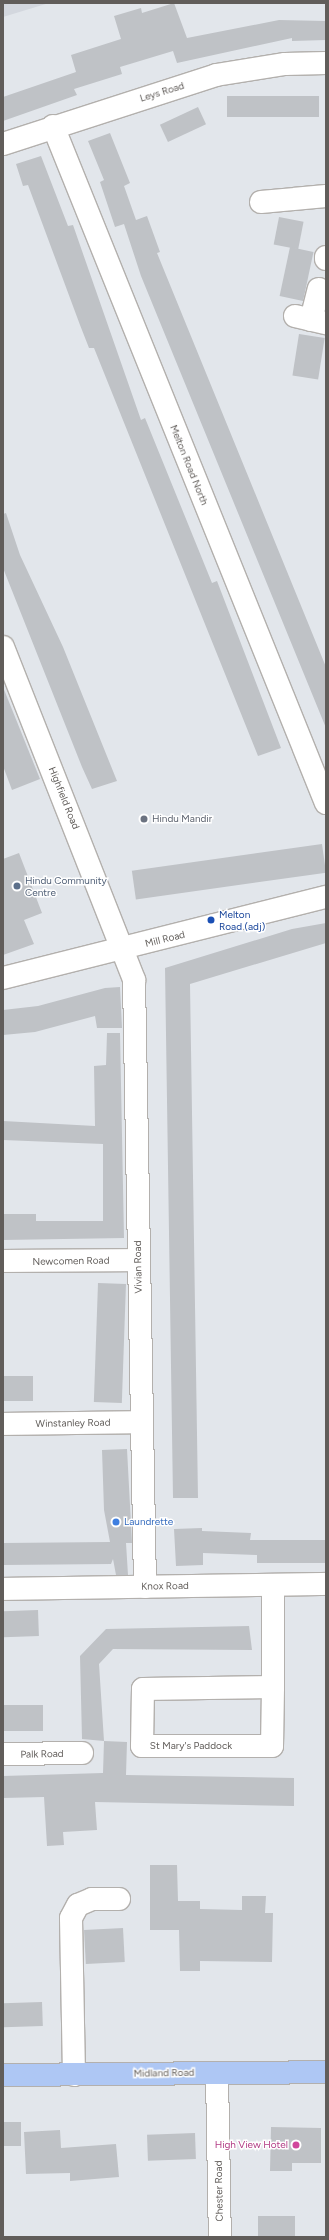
<!DOCTYPE html>
<html>
<head>
<meta charset="utf-8">
<style>
  body { margin:0 }
  #map { position:relative; width:329px; height:2240px; overflow:hidden; background:#e2e6eb; font-family:Figtree,sans-serif }
  div>[style] { position:absolute }
  [style*='--x'] { left:calc(var(--x)*1px); top:calc(var(--y)*1px); width:calc(var(--w)*1px); rotate:calc(var(--a)*1deg) }
  .education>* { inset:0; background:#d3d7de }
  .building>* { inset:0; background:#bfc2c6; transform-origin:0 0 }
  .roads { filter:drop-shadow(1px 0 #b3b0ad) drop-shadow(-1px 0 #b3b0ad) drop-shadow(0 1px #b3b0ad) drop-shadow(0 -1px #b3b0ad) }
  .minor>* { height:22px; margin:-11px; padding:0 11px; transform-origin:11px; border-radius:11px; background:#fff }
  .major>* { height:22px; margin:-11px; padding:0 11px; transform-origin:11px; border-radius:11px; background:#aec7f4 }
  .dots>* { width:11px; height:11px; translate:-50% -50%; box-sizing:border-box; border:2px solid #fff; border-radius:50% }
  span { translate:-50% -50%; white-space:nowrap; text-align:center; line-height:1.15; -webkit-text-stroke:3px #fff; paint-order:stroke }
  .street-label { font-size:10px; color:#615d5a }
  .worship-label { font-size:10px; color:#5b616d }
  .left { translate:0 -50%; text-align:left }
  .service-label { font-size:10px; color:#4e5e75 }
  .transit-label { font-size:10px; color:#164399 }
  .shop-label { font-size:10px; color:#366cbe }
  .hotel-label { font-size:10px; color:#b23c85 }
  .right { translate:-100% -50%; text-align:right }
  .frame { position:absolute; inset:0; border:4px solid #615d5a; pointer-events:none }
</style>
</head>
<body>
<div id="map">
  <div class="education">
    <div style="clip-path:polygon(3px 3px,49px 3px,3px 17px)"></div>
  </div>
  <div class="building">
    <div style="clip-path:polygon(174px 3px,187px 38px,279px 20px,326px 21px,326px 40px,292px 41px,292px 38px,177px 63px,173px 51px,120px 67px,122px 74px,74px 89px,77px 95px,3px 121px,3px 97px,76px 72px,71px 55px,121px 39px,114px 16px,141px 8px,142px 13px)"></div>
    <div style="left:319px;top:96px;width:21px;height:92px;rotate:90deg"></div>
    <div style="left:198px;top:107px;width:19px;height:42px;rotate:65deg"></div>
    <div style="clip-path:polygon(110px 133px,130px 183px,124px 186px,136px 220px,147px 216px,160px 252px,157px 253px,326px 667px,326px 728px,141px 276px,124px 224px,115px 227px,100px 182px,104px 180px,88px 141px)"></div>
    <div style="clip-path:polygon(41px 156px,68px 226px,73px 225px,141px 420px,145px 418px,212px 583px,217px 581px,281px 748px,258px 756px,94px 348px,89px 348px,80px 325px,28px 185px,23px 186px,16px 164px)"></div>
    <div style="left:279px;top:217px;width:25px;height:28px;rotate:11deg"></div>
    <div style="left:290px;top:247px;width:24px;height:50px;rotate:12deg"></div>
    <div style="left:299px;top:334px;width:26px;height:42px;rotate:9deg"></div>
    <div style="clip-path:polygon(6px 513px,20px 555px,63px 647px,117px 781px,92px 789px,82px 767px,3px 568px,3px 514px)"></div>
    <div style="clip-path:polygon(3px 687px,40px 779px,12px 790px,3px 766px)"></div>
    <div style="left:322px;top:844px;width:29px;height:192px;rotate:82deg"></div>
    <div style="clip-path:polygon(19px 853px,42px 913px,24px 920px,34px 944px,3px 955px,3px 859px)"></div>
    <div style="clip-path:polygon(326px 923px,326px 943px,190px 984px,198px 1498px,173px 1498px,165px 968px,292px 929px)"></div>
    <div style="clip-path:polygon(120px 987px,122px 1028px,97px 1028px,95px 1016px,35px 1032px,3px 1035px,3px 1010px,38px 1006px,105px 988px)"></div>
    <div style="clip-path:polygon(107px 1033px,120px 1033px,124px 1238px,3px 1240px,3px 1214px,36px 1214px,36px 1221px,103px 1221px,103px 1144px,3px 1140px,3px 1121px,95px 1126px,94px 1066px,106px 1065px)"></div>
    <div style="left:98px;top:1283px;width:28px;height:119px;rotate:2deg"></div>
    <div style="left:3px;top:1376px;width:30px;height:25px"></div>
    <div style="clip-path:polygon(127px 1449px,132px 1543px,126px 1543px,128px 1575px,116px 1575px,113px 1559px,111px 1564px,3px 1565px,3px 1543px,110px 1542px,104px 1510px,102px 1450px)"></div>
    <div style="clip-path:polygon(202px 1528px,202px 1531px,251px 1533px,250px 1540px,326px 1540px,326px 1563px,257px 1563px,257px 1555px,203px 1553px,203px 1565px,176px 1566px,174px 1529px)"></div>
    <div style="left:38px;top:1610px;width:26px;height:35px;rotate:88deg"></div>
    <div style="clip-path:polygon(249px 1626px,252px 1650px,113px 1649px,99px 1664px,104px 1741px,82px 1739px,80px 1656px,106px 1629px)"></div>
    <div style="left:3px;top:1705px;width:40px;height:26px"></div>
    <div style="clip-path:polygon(104px 1741px,127px 1742px,126px 1775px,294px 1778px,294px 1806px,95px 1802px,97px 1830px,63px 1832px,64px 1845px,47px 1846px,44px 1797px,3px 1798px,3px 1776px,103px 1773px)"></div>
    <div style="clip-path:polygon(150px 1865px,177px 1865px,178px 1901px,200px 1901px,200px 1909px,242px 1910px,242px 1896px,266px 1896px,265px 1913px,273px 1913px,272px 1962px,200px 1961px,200px 1971px,180px 1971px,179px 1930px,150px 1930px)"></div>
    <div style="left:123px;top:1928px;width:34px;height:39px;rotate:87deg"></div>
    <div style="left:42px;top:2002px;width:24px;height:39px;rotate:88deg"></div>
    <div style="left:3px;top:2122px;width:18px;height:24px"></div>
    <div style="clip-path:polygon(271px 2127px,321px 2128px,321px 2163px,292px 2163px,292px 2171px,270px 2171px)"></div>
    <div style="clip-path:polygon(60px 2130px,61px 2148px,116px 2144px,119px 2177px,70px 2181px,70px 2173px,26px 2174px,24px 2132px)"></div>
    <div style="left:195px;top:2133px;width:26px;height:48px;rotate:88deg"></div>
    <div style="left:258px;top:2216px;width:37px;height:21px"></div>
  </div>
  <div class="roads">
    <div class="minor">
      <div style="--x:53;--y:126;--w:730;--a:68.04"></div>
      <div style="--x:3;--y:144;--w:224;--a:-17.9"></div>
      <div style="--x:216;--y:75;--w:70;--a:-9.1"></div>
      <div style="--x:285;--y:64;--w:41;--a:-1.4"></div>
      <div style="--x:261;--y:202;--w:65;--a:-5.3"></div>
      <div style="--x:326;--y:259;--w:2;--a:-90"></div>
      <div style="--x:295;--y:316;--w:32;--a:13"></div>
      <div style="--x:311;--y:320;--w:32;--a:-76"></div>
      <div style="--x:3;--y:647;--w:358;--a:68.5"></div>
      <div style="--x:134;--y:980;--w:607;--a:88.96"></div>
      <div style="--x:3;--y:978;--w:333;--a:-14.1"></div>
      <div style="--x:3;--y:1261;--w:135;--a:-0.4"></div>
      <div style="--x:3;--y:1424;--w:139;--a:-0.8"></div>
      <div style="--x:3;--y:1589;--w:323;--a:-0.9"></div>
      <div style="--x:273;--y:1687;--w:130;--a:179.1"></div>
      <div style="--x:143;--y:1689;--w:57;--a:91"></div>
      <div style="--x:142;--y:1746;--w:130;--a:0"></div>
      <div style="--x:272;--y:1746;--w:59;--a:-89"></div>
      <div style="--x:273;--y:1687;--w:102;--a:-90"></div>
      <div style="--x:3;--y:1754;--w:79;--a:-0.7"></div>
      <div style="--x:217;--y:2073;--w:164;--a:89"></div>
      <div style="--x:74;--y:2075;--w:157;--a:-91.1"></div>
      <div style="--x:71;--y:1918;--w:15;--a:-62"></div>
      <div style="--x:78;--y:1905;--w:15;--a:-23"></div>
      <div style="--x:92;--y:1899;--w:27;--a:0"></div>
    </div>
    <div class="major">
      <div style="--x:3;--y:2075;--w:323;--a:-0.5"></div>
    </div>
  </div>
  <div class="dots">
    <div style="left:144px;top:819px;background:#6b7280"></div>
    <div style="left:17px;top:886px;background:#5c6f8a"></div>
    <div style="left:211px;top:920px;background:#1a4fb4"></div>
    <div style="left:116px;top:1522px;background:#3f7fe0"></div>
    <div style="left:296px;top:2145px;background:#d1479c"></div>
  </div>
  <div class="street-label">
    <span style="left:162px;top:92px;rotate:-17deg">Leys Road</span>
    <span style="left:189px;top:465px;rotate:68deg">Melton Road North</span>
    <span style="left:64px;top:798px;rotate:68deg">Highfield Road</span>
    <span style="left:165px;top:939px;rotate:-14deg">Mill Road</span>
    <span style="left:71px;top:1261px;rotate:-1deg">Newcomen Road</span>
    <span style="left:138px;top:1267px;rotate:-91deg">Vivian Road</span>
    <span style="left:73px;top:1423px;rotate:-1deg">Winstanley Road</span>
    <span style="left:165px;top:1586px;rotate:-1deg">Knox Road</span>
    <span style="left:191px;top:1746px">St Mary's Paddock</span>
    <span style="left:42px;top:1754px;rotate:-1deg">Palk Road</span>
    <span style="left:164px;top:2073px;rotate:-1deg">Midland Road</span>
    <span style="left:219px;top:2191px;rotate:-91deg">Chester Road</span>
  </div>
  <div class="worship-label">
    <span class="left" style="left:152px;top:819px">Hindu Mandir</span>
  </div>
  <div class="service-label">
    <span class="left" style="left:25px;top:886px">Hindu Community<br>Centre</span>
  </div>
  <div class="transit-label">
    <span class="left" style="left:219px;top:920px">Melton<br>Road (adj)</span>
  </div>
  <div class="shop-label">
    <span class="left" style="left:124px;top:1522px">Laundrette</span>
  </div>
  <div class="hotel-label">
    <span class="right" style="left:288px;top:2145px">High View Hotel</span>
  </div>
  <div class="frame"></div>
</div>
</body>
</html>
